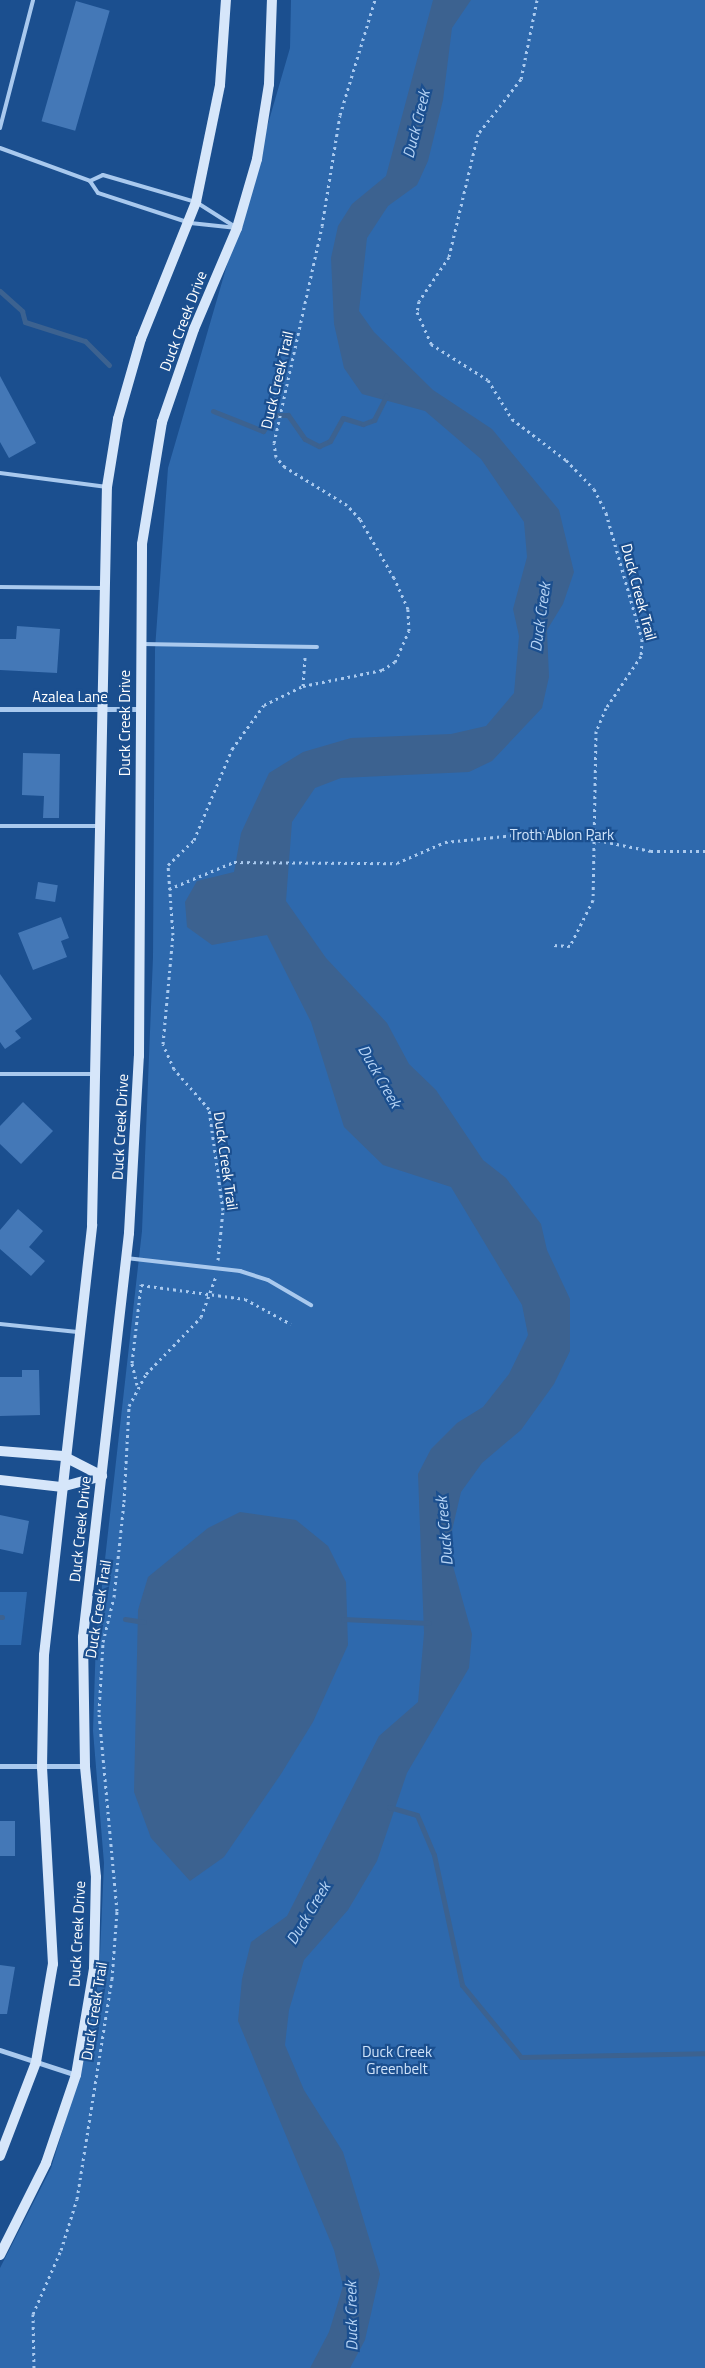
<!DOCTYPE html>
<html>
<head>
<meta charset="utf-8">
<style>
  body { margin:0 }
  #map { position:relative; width:705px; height:2368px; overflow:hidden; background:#1b4f8f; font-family:"Titillium Web",sans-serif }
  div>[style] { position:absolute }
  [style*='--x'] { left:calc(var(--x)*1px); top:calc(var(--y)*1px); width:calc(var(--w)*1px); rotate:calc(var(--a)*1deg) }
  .green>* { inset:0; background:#2e69ad }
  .water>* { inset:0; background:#3c6290 }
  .stream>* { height:5px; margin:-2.5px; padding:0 2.5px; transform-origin:2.5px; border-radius:2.5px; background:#3c6290 }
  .building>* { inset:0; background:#4478b7; transform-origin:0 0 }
  .path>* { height:3px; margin-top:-1.5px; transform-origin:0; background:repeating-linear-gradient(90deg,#a9c9ee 0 2.5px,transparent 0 6.5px) }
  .lane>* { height:4px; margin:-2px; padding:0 2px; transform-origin:2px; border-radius:2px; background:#a9c9ee }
  .street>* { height:5px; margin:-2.5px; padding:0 2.5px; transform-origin:2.5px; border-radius:2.5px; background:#a9c9ee }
  .secondary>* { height:10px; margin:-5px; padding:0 5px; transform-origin:5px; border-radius:5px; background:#d6e6fa }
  span { translate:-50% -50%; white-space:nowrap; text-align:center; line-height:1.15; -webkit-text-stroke:4.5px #1b4f8f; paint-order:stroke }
  .street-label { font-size:15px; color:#fff }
  .park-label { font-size:15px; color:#cfe3fa }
  .water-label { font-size:16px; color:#b5d3f5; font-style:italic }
</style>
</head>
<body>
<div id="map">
  <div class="green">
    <div style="clip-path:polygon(291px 0,705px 0,705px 2368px,0 2368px,0 2268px,51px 2168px,80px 2074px,99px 1978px,104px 1863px,93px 1731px,96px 1639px,142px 1231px,153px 957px,155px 649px,168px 468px,290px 48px)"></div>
    <div style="clip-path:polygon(0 1592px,27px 1592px,21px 1645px,0 1645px)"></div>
  </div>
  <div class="water">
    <div style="clip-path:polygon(433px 0,471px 0,452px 28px,443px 100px,428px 161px,417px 185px,388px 206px,367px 238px,359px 311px,374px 332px,433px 390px,492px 429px,559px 510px,574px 572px,563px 604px,547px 630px,549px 677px,542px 708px,492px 761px,469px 772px,341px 778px,315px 788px,292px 822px,286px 901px,326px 958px,387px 1023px,409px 1064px,436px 1090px,483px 1160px,506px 1178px,541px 1224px,547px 1250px,570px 1299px,570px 1351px,554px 1384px,521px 1430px,482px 1463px,461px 1492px,448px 1548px,472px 1634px,469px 1668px,407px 1773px,377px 1861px,348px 1910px,304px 1960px,289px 2010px,285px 2045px,304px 2090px,343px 2152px,380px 2274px,365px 2340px,350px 2368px,310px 2368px,329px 2332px,343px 2286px,334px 2250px,238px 2021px,242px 1979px,251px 1942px,287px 1916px,379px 1736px,418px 1702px,424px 1633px,418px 1474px,431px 1449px,457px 1423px,483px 1407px,509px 1374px,528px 1335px,522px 1305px,451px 1187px,383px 1165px,344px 1127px,311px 1022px,267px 935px,212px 945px,187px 927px,185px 902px,197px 881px,234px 872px,241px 833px,269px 773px,303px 752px,351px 738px,451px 734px,486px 726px,514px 693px,519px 636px,513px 609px,527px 557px,524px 522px,481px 459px,425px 411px,362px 394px,344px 368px,334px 324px,331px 258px,338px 226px,352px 204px,386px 176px)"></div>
    <div style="clip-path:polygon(240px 1512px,296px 1520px,328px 1546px,346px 1582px,348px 1645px,313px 1722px,281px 1774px,224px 1857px,190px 1881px,151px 1838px,134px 1792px,138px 1610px,148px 1577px,208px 1528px)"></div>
  </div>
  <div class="stream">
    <div style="--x:0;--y:291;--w:30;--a:42"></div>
    <div style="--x:22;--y:311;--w:11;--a:75"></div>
    <div style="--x:25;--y:322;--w:63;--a:17.6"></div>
    <div style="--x:85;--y:341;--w:34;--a:45"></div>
    <div style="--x:213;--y:411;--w:54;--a:21.8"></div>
    <div style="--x:263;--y:431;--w:20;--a:-53"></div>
    <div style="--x:275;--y:415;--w:13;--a:0"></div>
    <div style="--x:288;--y:415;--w:29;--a:55"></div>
    <div style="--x:305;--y:439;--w:16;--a:27"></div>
    <div style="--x:319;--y:446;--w:12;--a:-24"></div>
    <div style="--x:330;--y:441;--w:26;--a:-61"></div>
    <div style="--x:343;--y:418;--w:21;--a:17"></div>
    <div style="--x:363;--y:424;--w:12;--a:-20"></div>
    <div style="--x:374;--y:420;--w:27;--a:-63"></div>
    <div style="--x:0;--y:1617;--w:2;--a:0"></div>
    <div style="--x:125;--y:1619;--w:19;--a:9"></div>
    <div style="--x:343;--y:1619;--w:86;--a:2.7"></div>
    <div style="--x:389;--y:1807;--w:29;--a:16"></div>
    <div style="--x:417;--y:1815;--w:43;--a:67"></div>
    <div style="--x:434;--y:1855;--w:133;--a:77.8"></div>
    <div style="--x:462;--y:1985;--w:93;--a:50.7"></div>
    <div style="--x:521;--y:2057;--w:184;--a:-1.2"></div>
  </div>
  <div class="building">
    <div style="left:76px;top:1px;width:35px;height:125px;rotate:16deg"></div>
    <div style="clip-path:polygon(0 376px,36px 443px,9px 458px,0 442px)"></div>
    <div style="clip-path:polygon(17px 626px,60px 629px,57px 673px,0 670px,0 639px,16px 639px)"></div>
    <div style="clip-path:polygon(23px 753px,60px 754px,59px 818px,43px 818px,44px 796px,22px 795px)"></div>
    <div style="left:38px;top:882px;width:20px;height:17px;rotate:9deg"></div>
    <div style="clip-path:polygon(61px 917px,69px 938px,61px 941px,67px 957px,33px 970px,18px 933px)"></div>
    <div style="clip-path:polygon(0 974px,32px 1019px,15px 1031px,21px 1038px,5px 1049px,0 1042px)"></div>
    <div style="clip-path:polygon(23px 1102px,53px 1131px,21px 1164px,0 1144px,0 1126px)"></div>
    <div style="clip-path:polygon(18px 1209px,43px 1231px,29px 1247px,45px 1261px,31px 1276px,0 1249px,0 1230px)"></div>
    <div style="clip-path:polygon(22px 1370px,39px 1370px,40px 1415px,0 1416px,0 1377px,22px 1377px)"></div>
    <div style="clip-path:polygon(0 1515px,29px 1521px,23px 1554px,0 1549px)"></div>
    <div style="left:0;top:1821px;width:15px;height:35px"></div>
    <div style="clip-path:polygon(0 1965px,15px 1967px,7px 2014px,0 2014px)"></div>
  </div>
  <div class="path">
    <div style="--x:537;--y:0;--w:81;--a:101.4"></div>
    <div style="--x:521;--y:79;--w:70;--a:128"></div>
    <div style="--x:478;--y:134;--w:126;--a:103.3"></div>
    <div style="--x:449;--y:257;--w:53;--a:124.3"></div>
    <div style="--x:419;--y:301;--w:11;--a:100"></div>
    <div style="--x:417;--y:312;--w:35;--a:66"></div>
    <div style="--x:431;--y:344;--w:67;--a:32.3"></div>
    <div style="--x:488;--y:380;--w:46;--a:58.4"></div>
    <div style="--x:512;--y:419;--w:68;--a:37.2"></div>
    <div style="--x:566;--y:460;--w:40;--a:46"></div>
    <div style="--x:594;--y:489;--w:27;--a:63"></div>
    <div style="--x:606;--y:513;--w:131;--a:74.1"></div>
    <div style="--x:642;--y:639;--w:17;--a:93"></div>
    <div style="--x:641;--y:656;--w:63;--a:123.9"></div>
    <div style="--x:606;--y:708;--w:25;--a:113"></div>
    <div style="--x:596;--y:731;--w:169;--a:91"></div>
    <div style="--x:593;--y:900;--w:51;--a:116.6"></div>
    <div style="--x:570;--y:946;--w:17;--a:-177"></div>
    <div style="--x:303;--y:686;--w:32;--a:-86"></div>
    <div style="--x:169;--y:889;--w:70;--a:-22.6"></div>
    <div style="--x:234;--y:862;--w:163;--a:0.4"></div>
    <div style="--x:397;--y:863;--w:52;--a:-23.6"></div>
    <div style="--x:445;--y:842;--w:109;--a:-5.8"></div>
    <div style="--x:553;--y:831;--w:100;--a:11.5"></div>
    <div style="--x:651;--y:851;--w:54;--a:0"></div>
    <div style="--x:218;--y:1260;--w:50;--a:-84.3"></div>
    <div style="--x:223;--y:1210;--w:102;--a:-97.9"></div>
    <div style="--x:209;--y:1109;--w:53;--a:-131.2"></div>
    <div style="--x:174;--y:1069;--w:27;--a:-114"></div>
    <div style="--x:163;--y:1044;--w:109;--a:-84.8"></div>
    <div style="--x:173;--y:935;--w:70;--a:-94.1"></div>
    <div style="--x:168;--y:865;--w:36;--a:-44"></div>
    <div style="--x:194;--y:840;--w:99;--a:-67.3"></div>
    <div style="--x:232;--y:749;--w:54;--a:-54"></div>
    <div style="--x:264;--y:705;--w:43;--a:-26"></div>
    <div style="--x:303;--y:686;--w:81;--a:-11.4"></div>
    <div style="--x:382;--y:670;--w:15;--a:-32"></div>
    <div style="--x:395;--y:662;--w:34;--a:-66"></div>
    <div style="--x:409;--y:631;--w:22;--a:-93"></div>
    <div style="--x:408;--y:609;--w:34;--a:-114"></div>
    <div style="--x:394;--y:578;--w:68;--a:-120"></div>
    <div style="--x:360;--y:519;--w:19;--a:-133"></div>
    <div style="--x:347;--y:505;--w:73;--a:-148.5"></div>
    <div style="--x:285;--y:467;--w:13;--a:-132"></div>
    <div style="--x:276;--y:457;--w:14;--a:-98"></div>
    <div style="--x:274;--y:443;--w:222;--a:-77.5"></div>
    <div style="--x:322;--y:226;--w:112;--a:-80.8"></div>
    <div style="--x:340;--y:115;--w:120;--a:-73.1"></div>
    <div style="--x:137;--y:1385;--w:23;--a:-103"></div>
    <div style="--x:132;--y:1363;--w:79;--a:-83.4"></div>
    <div style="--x:141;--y:1285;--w:105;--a:7.7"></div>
    <div style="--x:245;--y:1299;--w:52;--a:28.5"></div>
    <div style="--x:34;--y:2368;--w:54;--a:-91.1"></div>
    <div style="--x:33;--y:2314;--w:70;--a:-66.4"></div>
    <div style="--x:61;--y:2250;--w:53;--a:-72.6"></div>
    <div style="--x:77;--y:2199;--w:223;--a:-81"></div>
    <div style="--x:112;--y:1979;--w:68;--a:-85.8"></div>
    <div style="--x:117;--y:1911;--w:200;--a:-95.2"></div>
    <div style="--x:99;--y:1712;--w:70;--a:-86.7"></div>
    <div style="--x:103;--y:1642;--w:46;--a:-76.3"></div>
    <div style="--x:114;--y:1597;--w:96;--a:-84"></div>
    <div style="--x:124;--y:1502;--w:96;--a:-87"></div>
    <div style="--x:129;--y:1406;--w:36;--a:-62"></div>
    <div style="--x:146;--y:1374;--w:79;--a:-46"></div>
    <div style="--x:201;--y:1317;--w:44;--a:-69.9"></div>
  </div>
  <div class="lane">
    <div style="--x:0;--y:128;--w:132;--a:-75.5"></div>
    <div style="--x:0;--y:148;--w:96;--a:20.1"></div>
    <div style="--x:103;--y:175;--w:97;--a:16.2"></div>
    <div style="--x:196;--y:202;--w:49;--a:32.4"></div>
    <div style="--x:237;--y:228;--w:47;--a:-173.9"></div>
    <div style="--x:190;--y:223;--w:97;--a:-161.9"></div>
    <div style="--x:98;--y:193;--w:14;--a:-124"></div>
    <div style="--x:90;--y:181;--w:14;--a:-25"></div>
    <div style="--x:0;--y:473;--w:108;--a:7.5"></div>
    <div style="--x:0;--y:587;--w:103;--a:0.6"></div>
    <div style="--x:142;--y:644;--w:175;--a:1"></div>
    <div style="--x:0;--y:826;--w:100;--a:0"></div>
    <div style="--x:0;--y:1074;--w:95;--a:0"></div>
    <div style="--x:126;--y:1258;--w:115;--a:6.5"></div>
    <div style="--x:240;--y:1271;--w:29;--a:18"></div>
    <div style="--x:268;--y:1280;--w:50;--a:30.2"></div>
    <div style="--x:0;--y:1324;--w:78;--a:5.9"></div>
  </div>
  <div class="street">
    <div style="--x:0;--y:709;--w:140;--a:0"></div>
    <div style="--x:0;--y:1766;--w:85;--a:0"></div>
    <div style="--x:0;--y:2050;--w:80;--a:18.2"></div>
  </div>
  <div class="secondary">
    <div style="--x:0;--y:1451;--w:63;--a:4.5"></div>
    <div style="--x:63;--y:1456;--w:44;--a:27.1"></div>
    <div style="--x:0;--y:1480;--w:61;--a:6.5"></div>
    <div style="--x:61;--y:1487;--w:42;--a:-15"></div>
    <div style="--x:0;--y:2156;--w:101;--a:-69"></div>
    <div style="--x:36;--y:2062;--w:99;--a:-80.2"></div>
    <div style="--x:53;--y:1964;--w:196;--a:-93.2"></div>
    <div style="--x:42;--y:1768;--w:113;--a:-89"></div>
    <div style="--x:44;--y:1655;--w:433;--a:-83.6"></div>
    <div style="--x:92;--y:1225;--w:738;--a:-88.84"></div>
    <div style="--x:107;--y:487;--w:69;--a:-80.8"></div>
    <div style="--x:118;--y:419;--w:83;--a:-74"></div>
    <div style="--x:141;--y:339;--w:148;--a:-68.1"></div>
    <div style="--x:196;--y:202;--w:119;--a:-78.4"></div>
    <div style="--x:220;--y:85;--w:85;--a:-86"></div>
    <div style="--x:0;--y:2255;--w:103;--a:-63.4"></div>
    <div style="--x:46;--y:2163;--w:93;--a:-71.2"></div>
    <div style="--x:76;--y:2075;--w:108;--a:-80.4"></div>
    <div style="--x:94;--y:1969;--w:92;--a:-88.8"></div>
    <div style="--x:96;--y:1877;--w:112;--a:-95.7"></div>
    <div style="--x:85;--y:1766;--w:129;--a:-90.9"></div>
    <div style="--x:83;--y:1637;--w:407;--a:-83.5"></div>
    <div style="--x:129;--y:1233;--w:177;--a:-86.8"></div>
    <div style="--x:139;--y:1056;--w:512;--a:-89.66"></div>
    <div style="--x:142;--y:544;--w:124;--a:-80.7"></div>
    <div style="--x:162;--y:422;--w:98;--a:-71"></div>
    <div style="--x:194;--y:329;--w:110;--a:-66.9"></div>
    <div style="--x:237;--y:228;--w:72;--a:-73.8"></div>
    <div style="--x:257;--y:159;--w:76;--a:-80.9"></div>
    <div style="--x:269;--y:84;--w:84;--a:-88"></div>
  </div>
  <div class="street-label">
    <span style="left:183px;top:321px;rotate:-69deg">Duck Creek Drive</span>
    <span style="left:277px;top:380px;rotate:-77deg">Duck Creek Trail</span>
    <span style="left:639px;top:592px;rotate:75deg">Duck Creek Trail</span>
    <span style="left:70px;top:697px">Azalea Lane</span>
    <span style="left:125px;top:723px;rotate:-90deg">Duck Creek Drive</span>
    <span style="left:120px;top:1127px;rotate:-87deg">Duck Creek Drive</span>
    <span style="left:226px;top:1161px;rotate:82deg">Duck Creek Trail</span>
    <span style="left:80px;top:1529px;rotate:-84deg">Duck Creek Drive</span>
    <span style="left:98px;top:1609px;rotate:-81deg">Duck Creek Trail</span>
    <span style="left:77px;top:1934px;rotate:-87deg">Duck Creek Drive</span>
    <span style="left:94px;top:2011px;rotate:-81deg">Duck Creek Trail</span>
  </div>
  <div class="park-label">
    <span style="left:562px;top:835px">Troth Ablon Park</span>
    <span style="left:397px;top:2060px">Duck Creek<br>Greenbelt</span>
  </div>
  <div class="water-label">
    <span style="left:416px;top:124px;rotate:-76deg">Duck Creek</span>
    <span style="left:540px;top:617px;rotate:-82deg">Duck Creek</span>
    <span style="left:380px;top:1076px;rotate:60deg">Duck Creek</span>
    <span style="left:444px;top:1531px;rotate:-95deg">Duck Creek</span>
    <span style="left:308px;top:1913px;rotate:-59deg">Duck Creek</span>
    <span style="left:351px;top:2316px;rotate:-91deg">Duck Creek</span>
  </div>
</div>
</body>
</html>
